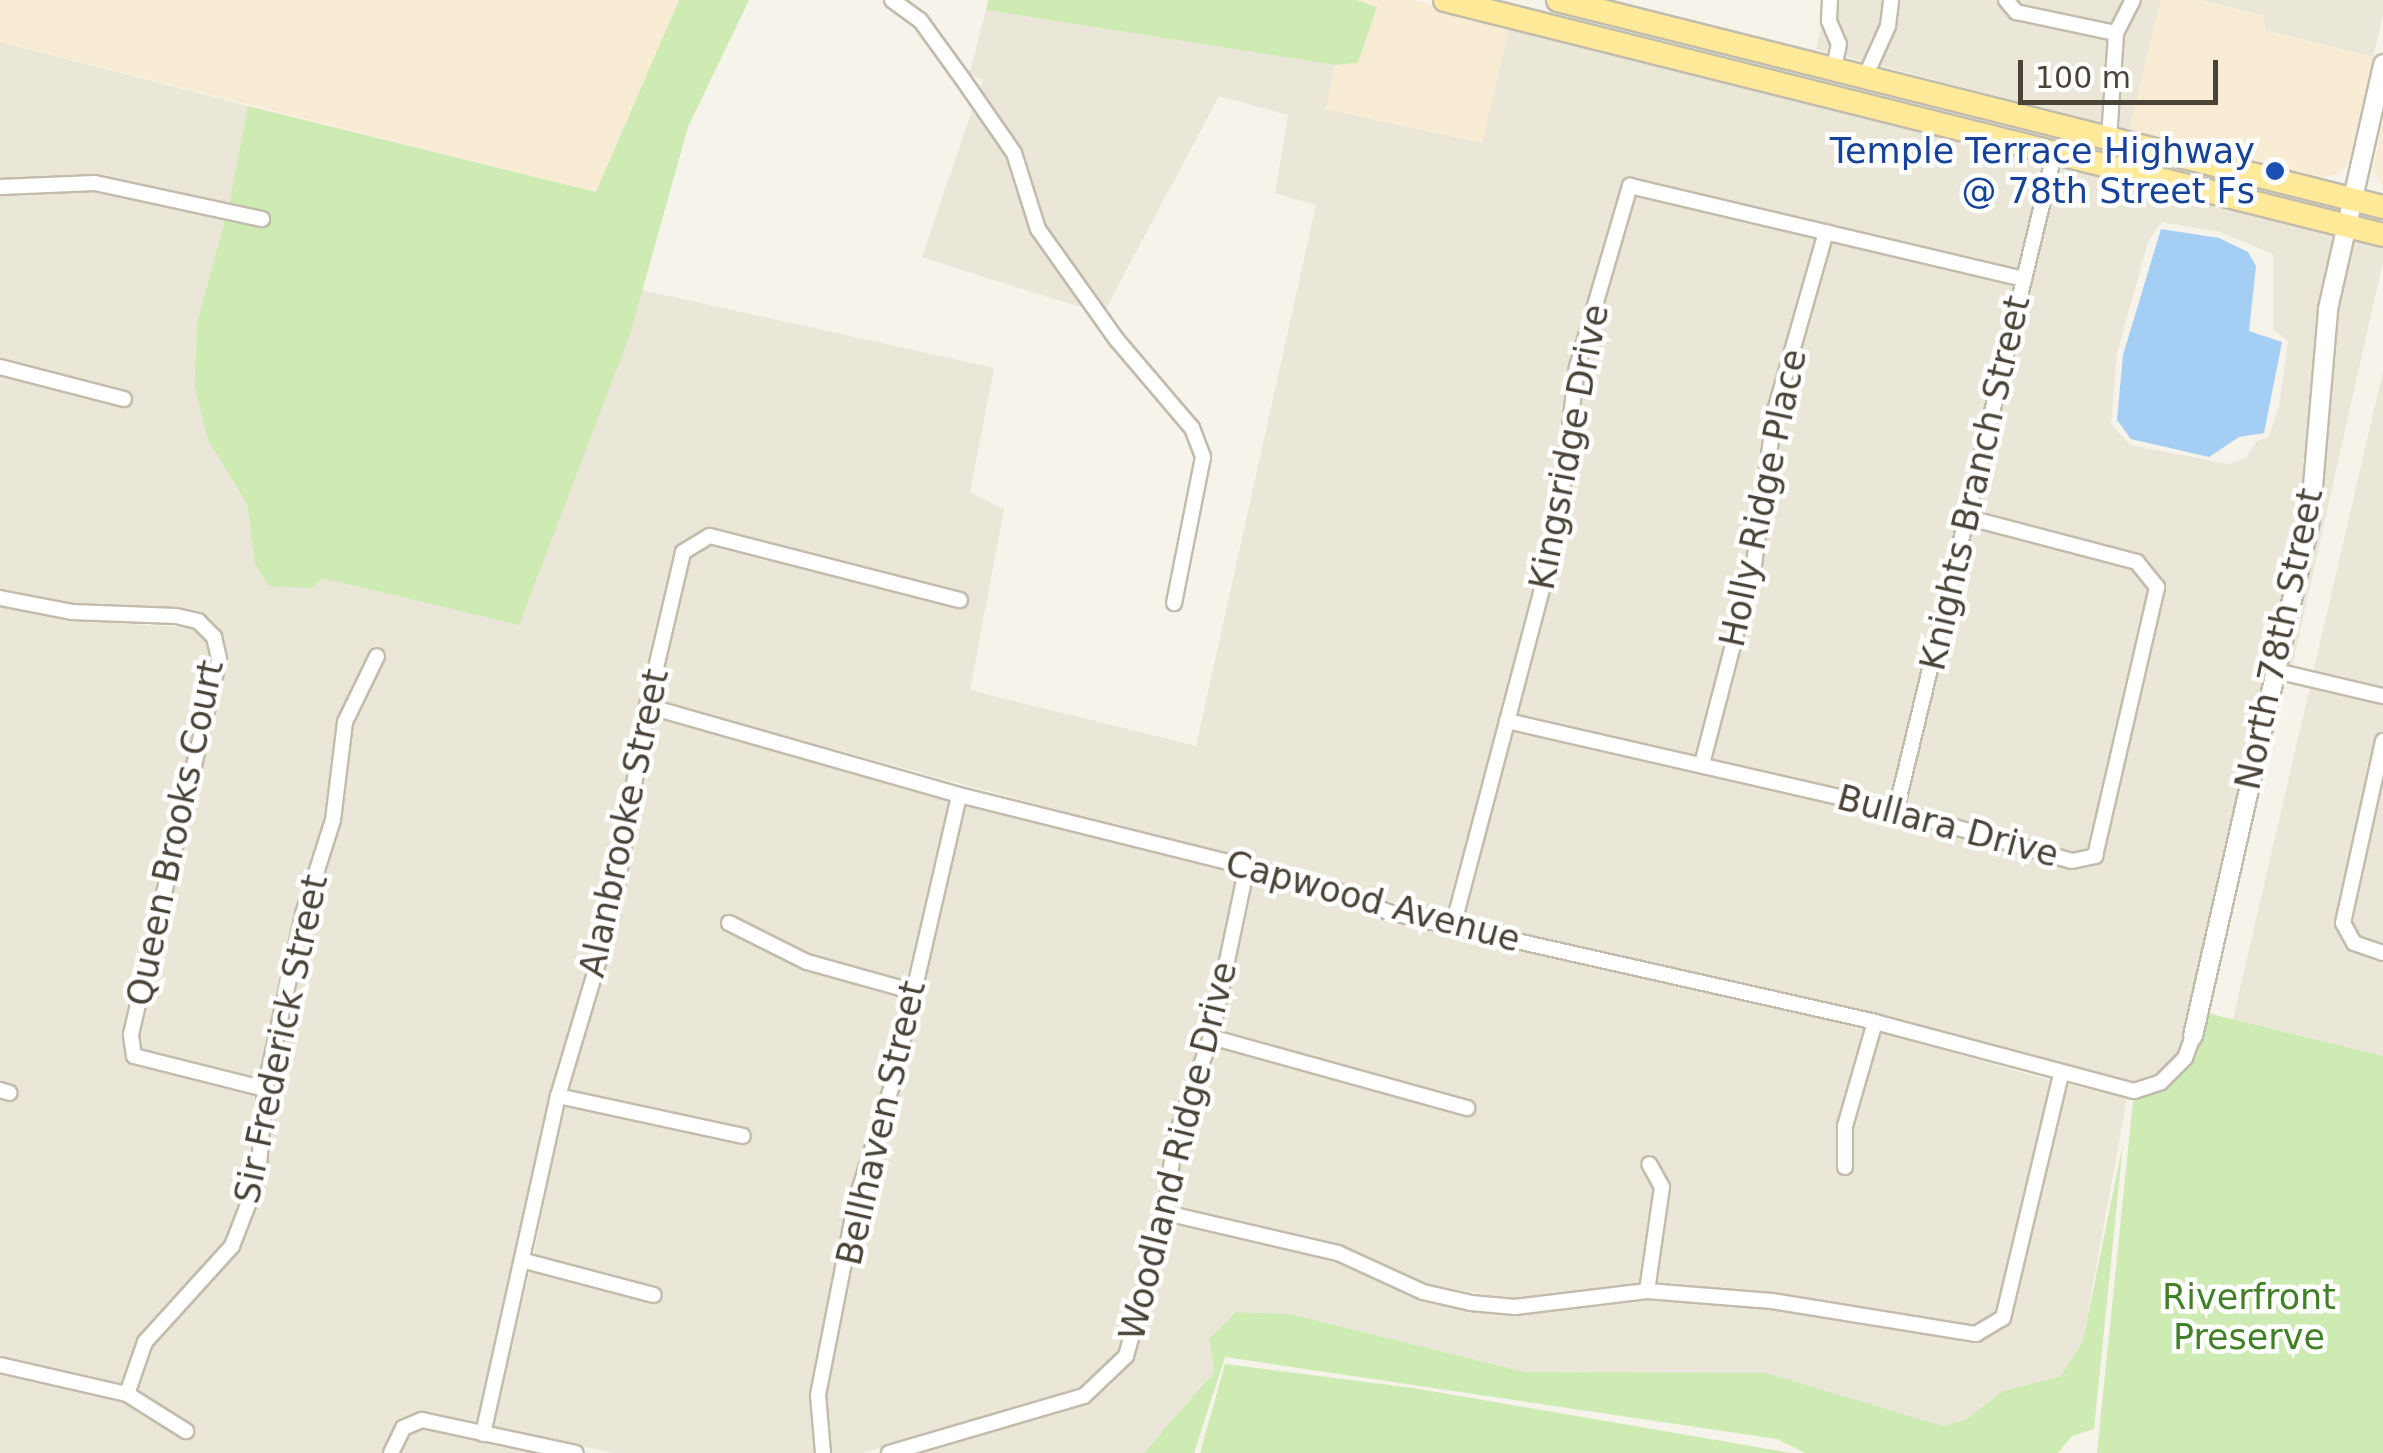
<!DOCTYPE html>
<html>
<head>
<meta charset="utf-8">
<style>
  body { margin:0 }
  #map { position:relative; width:2383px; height:1453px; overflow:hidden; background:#f6f3ea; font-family:"DejaVu Sans",sans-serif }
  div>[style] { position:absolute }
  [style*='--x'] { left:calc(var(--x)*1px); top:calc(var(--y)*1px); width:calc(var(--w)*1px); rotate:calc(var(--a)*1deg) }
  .residential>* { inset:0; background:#eae6d8 }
  .commercial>* { inset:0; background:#f8ecd5 }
  .green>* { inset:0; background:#cdebb2 }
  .water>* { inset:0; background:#a5cef4 }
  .roads { filter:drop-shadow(2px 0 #c2bcac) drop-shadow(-2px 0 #c2bcac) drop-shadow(0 2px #c2bcac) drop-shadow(0 -2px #c2bcac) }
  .minor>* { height:14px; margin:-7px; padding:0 7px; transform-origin:7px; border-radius:7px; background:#fff }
  .tertiary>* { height:18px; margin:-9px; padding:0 9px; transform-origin:9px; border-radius:9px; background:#fff }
  .primary>* { height:22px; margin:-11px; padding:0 11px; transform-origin:11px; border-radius:11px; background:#ffea9a }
  .dots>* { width:28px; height:28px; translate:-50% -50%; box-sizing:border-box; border:5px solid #fff; border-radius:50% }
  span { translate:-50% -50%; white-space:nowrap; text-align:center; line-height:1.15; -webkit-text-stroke:9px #fff; paint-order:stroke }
  .transit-label { font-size:35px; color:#164399 }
  .right { translate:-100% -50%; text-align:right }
  .street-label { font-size:35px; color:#4a4438 }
  .park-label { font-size:35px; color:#428027 }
  .scale { position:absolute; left:2018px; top:60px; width:200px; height:45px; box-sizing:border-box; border:5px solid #4a4438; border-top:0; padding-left:12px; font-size:30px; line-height:35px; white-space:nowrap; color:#4a4438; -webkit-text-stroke:8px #fff; paint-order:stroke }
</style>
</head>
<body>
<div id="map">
  <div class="residential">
    <div style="clip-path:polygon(1828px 0,2161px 0,2129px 130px,1816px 49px)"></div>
    <div style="clip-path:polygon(2201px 0,2383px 0,2383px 14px,2373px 57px,2265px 30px,2263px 15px)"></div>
    <div style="clip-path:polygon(986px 10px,1335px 65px,1326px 109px,1482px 143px,1510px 24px,2045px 161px,2019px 270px,1633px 178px,1624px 184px,1570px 365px,1551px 527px,1448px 917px,655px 700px,689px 557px,711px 544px,964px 609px,969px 595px,712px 529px,680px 545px,638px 711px,605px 914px,553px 1088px,479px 1425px,420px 1413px,397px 1424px,384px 1453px,0 1453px,0 1373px,125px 1402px,187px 1441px,195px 1428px,136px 1391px,151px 1346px,237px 1252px,264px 1182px,272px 1090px,310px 915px,340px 822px,351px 724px,387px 652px,374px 646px,338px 721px,326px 819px,296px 912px,260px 1080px,140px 1050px,138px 1035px,226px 656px,219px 631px,199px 613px,73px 605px,0 590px,0 375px,128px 407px,132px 393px,0 359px,0 195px,94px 191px,225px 219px,197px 323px,208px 440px,247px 504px,250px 532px,322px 578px,518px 624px,642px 290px,994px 368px,970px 492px,1004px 509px,970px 690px,1196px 746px,1316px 205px,1275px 193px,1288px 115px,1219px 96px,1105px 310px,1045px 225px,1021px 150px,979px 91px,983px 80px,969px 75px)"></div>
    <div style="clip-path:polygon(0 42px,248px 106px,229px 204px,96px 176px,0 179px)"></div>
    <div style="clip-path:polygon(973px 108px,1008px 157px,1033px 234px,1086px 309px,922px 257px)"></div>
    <div style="clip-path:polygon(evenodd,2058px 164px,2336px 232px,2321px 309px,2303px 520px,2179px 1053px,2158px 1075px,2134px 1083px,1871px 1013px,1462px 920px,1512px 730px,1894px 818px,2070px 868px,2102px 858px,2162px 581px,2139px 555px,1978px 512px,2058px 164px,2162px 222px,2220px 232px,2273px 254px,2273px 329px,2288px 341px,2279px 406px,2269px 437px,2257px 441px,2246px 458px,2228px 464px,2130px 445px,2111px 424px,2117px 353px,2148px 242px,2162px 222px)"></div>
    <div style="clip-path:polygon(1635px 195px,1817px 238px,1768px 409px,1747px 563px,1697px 755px,1516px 715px,1565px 530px,1584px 368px)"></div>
    <div style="clip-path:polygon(2350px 235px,2383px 243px,2383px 261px,2292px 667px,2284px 665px)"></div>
    <div style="clip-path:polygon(1831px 241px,2015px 285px,1891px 801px,1710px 758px,1760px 566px,1782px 412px)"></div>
    <div style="clip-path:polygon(2383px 371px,2383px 1056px,2233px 1019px)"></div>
    <div style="clip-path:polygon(1974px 527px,2133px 569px,2149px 589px,2089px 849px,2072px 853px,1905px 805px)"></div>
    <div style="clip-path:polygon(0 606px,71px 620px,194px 628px,208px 642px,212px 659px,124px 1037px,132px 1064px,258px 1095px,251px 1177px,226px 1242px,140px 1337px,123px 1385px,0 1357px,0 1098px,15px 1102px,18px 1087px,0 1082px)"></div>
    <div style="clip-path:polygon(652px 716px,951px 801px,906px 981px,809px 955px,726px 913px,720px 927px,805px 970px,903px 997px,886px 1080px,849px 1198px,811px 1393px,816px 1453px,615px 1453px,492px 1428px,530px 1270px,658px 1305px,663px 1290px,534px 1255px,563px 1105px,748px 1145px,752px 1131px,567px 1090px,618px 918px)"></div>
    <div style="clip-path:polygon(964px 804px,1238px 872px,1204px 1035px,1167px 1140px,1159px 1211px,1120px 1352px,1081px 1388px,862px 1453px,831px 1453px,825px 1395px,862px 1202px)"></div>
    <div style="clip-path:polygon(1252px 875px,1386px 920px,1866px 1028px,1838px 1124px,1839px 1175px,1852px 1174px,1851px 1126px,1879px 1032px,2053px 1081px,1997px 1313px,1975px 1326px,1774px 1293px,1655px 1284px,1669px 1188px,1651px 1153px,1639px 1162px,1655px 1189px,1641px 1284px,1515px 1299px,1425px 1285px,1339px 1245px,1174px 1206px,1181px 1144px,1215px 1046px,1471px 1117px,1476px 1103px,1219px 1031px)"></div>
    <div style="clip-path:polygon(2066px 1084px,2127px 1098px,2083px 1339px,2061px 1376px,2003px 1391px,1965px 1420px,1943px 1426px,1766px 1373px,1525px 1372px,1290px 1314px,1236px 1312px,1215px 1371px,1144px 1453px,916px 1453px,1085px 1403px,1109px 1387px,1132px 1358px,1171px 1222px,1335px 1260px,1420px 1299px,1470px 1311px,1516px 1315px,1647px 1299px,1771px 1309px,1979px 1341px,2010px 1319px)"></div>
    <div style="clip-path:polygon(423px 1428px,488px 1443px,536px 1453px,399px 1453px,408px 1434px)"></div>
  </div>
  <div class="commercial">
    <div style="clip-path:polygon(0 0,679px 0,596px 192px,0 42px)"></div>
    <div style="clip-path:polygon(1356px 0,1412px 0,1510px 24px,1482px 143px,1326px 109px,1335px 65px,1358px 63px,1377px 8px)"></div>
    <div style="clip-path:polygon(2161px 0,2200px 0,2263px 15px,2265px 30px,2373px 57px,2348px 164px,2339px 174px,2316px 179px,2129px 130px)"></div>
    <div style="clip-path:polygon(2383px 122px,2383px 188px,2373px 169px)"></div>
  </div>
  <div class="green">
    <div style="clip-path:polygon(679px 0,749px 0,688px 127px,630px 334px,519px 625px,322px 578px,313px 588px,269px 586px,255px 564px,247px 504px,208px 440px,195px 387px,197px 323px,225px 219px,266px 228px,270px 213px,229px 204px,248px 106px,596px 192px)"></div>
    <div style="clip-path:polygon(988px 0,1356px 0,1377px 7px,1358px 63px,1335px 65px,986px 10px)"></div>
    <div style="clip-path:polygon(2199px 1011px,2383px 1056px,2383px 1453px,2097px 1453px,2134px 1091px,2185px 1058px)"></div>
    <div style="clip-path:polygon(2123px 1144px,2094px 1429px,2072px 1436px,2058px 1453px,1805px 1453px,1777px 1439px,1225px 1357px,1194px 1453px,1144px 1453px,1215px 1371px,1209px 1339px,1236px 1312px,1290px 1314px,1525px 1372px,1766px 1373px,1943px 1426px,1965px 1420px,2003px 1391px,2061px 1376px,2083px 1340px)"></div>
    <div style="clip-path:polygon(1225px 1364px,1413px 1388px,1791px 1453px,1200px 1453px)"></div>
  </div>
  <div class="water">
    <div style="clip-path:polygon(2161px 229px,2219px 238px,2248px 252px,2256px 266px,2249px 331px,2282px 342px,2264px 433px,2239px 437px,2209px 457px,2131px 439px,2117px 420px,2123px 355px)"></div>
  </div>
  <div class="roads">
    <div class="minor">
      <div style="--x:892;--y:0;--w:34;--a:36"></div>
      <div style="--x:920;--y:20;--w:72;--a:54.1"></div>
      <div style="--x:962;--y:78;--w:91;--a:55.3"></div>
      <div style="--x:1014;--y:153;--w:80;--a:72.5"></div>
      <div style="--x:1038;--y:229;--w:136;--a:54.6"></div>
      <div style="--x:1117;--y:340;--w:116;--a:49.6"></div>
      <div style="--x:1192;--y:428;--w:31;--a:69"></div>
      <div style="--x:1203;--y:457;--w:149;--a:101.2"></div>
      <div style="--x:1830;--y:0;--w:21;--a:93"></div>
      <div style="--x:1829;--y:21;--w:25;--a:67"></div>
      <div style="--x:1839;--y:44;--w:25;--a:102"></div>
      <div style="--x:2006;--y:0;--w:16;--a:50"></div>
      <div style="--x:2016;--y:12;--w:102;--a:11.9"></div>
      <div style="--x:1866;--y:75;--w:54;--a:-65.8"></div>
      <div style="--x:1888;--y:26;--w:26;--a:-83"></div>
      <div style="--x:2109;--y:139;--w:106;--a:-86.2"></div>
      <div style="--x:2116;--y:33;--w:37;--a:-63"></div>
      <div style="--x:0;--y:187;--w:95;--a:-2.4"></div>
      <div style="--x:95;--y:183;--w:171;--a:12.2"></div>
      <div style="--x:0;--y:367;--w:128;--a:14.5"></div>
      <div style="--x:0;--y:598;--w:73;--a:11"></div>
      <div style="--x:72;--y:612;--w:104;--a:2.2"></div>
      <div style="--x:176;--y:616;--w:23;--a:13"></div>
      <div style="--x:198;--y:621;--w:23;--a:45"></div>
      <div style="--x:214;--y:637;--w:23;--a:77"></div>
      <div style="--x:219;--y:659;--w:386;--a:103.2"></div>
      <div style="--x:131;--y:1035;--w:21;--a:82"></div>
      <div style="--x:134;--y:1056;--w:135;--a:14.1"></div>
      <div style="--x:2276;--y:671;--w:110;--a:13.2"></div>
      <div style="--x:647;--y:706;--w:324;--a:15.9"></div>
      <div style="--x:959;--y:795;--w:377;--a:14"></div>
      <div style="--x:1325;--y:886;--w:68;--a:22.4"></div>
      <div style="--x:1388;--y:912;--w:499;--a:12.7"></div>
      <div style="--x:1875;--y:1022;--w:268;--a:14.9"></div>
      <div style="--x:2134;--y:1091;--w:28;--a:-18"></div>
      <div style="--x:2161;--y:1082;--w:34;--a:-45"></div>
      <div style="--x:2185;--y:1058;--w:23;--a:-70"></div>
      <div style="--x:1507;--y:721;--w:399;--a:12.9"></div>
      <div style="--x:1896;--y:810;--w:183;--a:16.2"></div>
      <div style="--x:2072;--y:861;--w:24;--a:-12"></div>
      <div style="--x:2095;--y:856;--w:276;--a:-77"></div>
      <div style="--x:2157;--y:587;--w:32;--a:-129"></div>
      <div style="--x:2137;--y:562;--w:174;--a:-165.3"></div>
      <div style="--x:2383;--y:741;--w:186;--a:102.4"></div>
      <div style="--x:2343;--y:923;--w:23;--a:61"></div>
      <div style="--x:2354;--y:943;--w:31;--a:19"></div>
      <div style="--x:1702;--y:764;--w:207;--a:-75.4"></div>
      <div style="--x:1754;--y:564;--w:154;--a:-82.2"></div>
      <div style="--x:1775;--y:411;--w:186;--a:-74.1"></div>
      <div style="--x:1896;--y:810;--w:674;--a:-76.44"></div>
      <div style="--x:729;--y:923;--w:87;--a:26.6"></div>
      <div style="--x:807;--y:962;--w:108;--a:15.6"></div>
      <div style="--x:1453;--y:926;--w:412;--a:-75.2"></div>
      <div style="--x:1558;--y:528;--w:162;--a:-83.3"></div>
      <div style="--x:1577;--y:367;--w:189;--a:-73.7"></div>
      <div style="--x:1630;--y:186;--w:405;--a:13.3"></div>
      <div style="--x:1211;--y:1037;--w:266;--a:15.5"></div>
      <div style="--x:0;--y:1090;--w:10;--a:17"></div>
      <div style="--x:558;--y:1096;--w:189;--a:12.2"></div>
      <div style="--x:1845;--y:1167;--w:41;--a:-90"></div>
      <div style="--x:1845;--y:1126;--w:108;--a:-73.9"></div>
      <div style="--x:1166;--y:1213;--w:177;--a:13.1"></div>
      <div style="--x:1338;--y:1253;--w:94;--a:24.6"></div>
      <div style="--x:1423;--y:1292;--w:49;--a:12.9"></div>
      <div style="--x:1471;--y:1303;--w:44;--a:5.2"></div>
      <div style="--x:1515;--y:1307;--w:133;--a:-6.9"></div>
      <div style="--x:1647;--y:1291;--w:125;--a:4.6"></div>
      <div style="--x:1772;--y:1301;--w:207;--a:9.2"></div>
      <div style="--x:1976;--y:1334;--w:31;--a:-31"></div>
      <div style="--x:2003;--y:1318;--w:250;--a:-76.6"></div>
      <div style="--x:525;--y:1261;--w:133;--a:14.8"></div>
      <div style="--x:1647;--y:1291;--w:105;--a:-81.8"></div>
      <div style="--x:1662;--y:1187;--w:26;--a:-119"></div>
      <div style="--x:0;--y:1365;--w:130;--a:12.9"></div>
      <div style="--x:127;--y:1394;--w:70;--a:32.1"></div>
      <div style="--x:127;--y:1394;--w:55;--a:-70.9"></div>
      <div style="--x:145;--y:1342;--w:130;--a:-47.8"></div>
      <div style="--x:232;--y:1246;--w:72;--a:-68.8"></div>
      <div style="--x:258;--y:1179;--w:90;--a:-85.6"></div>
      <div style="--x:265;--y:1089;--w:179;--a:-77.7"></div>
      <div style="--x:303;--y:914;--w:99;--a:-72.3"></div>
      <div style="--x:333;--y:820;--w:99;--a:-83"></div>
      <div style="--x:345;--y:722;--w:73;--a:-64.1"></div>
      <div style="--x:483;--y:1434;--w:346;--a:-77.5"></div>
      <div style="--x:558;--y:1096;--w:188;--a:-73.3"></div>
      <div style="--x:612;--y:916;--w:213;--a:-80.5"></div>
      <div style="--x:647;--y:706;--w:158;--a:-76.8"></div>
      <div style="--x:683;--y:552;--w:31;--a:-31"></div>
      <div style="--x:710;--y:536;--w:258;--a:14.4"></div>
      <div style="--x:391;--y:1453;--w:28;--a:-64"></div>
      <div style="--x:403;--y:1428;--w:21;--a:-23"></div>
      <div style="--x:422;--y:1420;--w:157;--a:12.1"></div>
      <div style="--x:823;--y:1453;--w:58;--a:-94.9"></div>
      <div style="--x:818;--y:1395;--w:198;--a:-78.9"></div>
      <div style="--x:856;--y:1201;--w:125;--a:-72.7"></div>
      <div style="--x:893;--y:1082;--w:294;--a:-77"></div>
      <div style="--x:889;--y:1453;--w:203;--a:-16.3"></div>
      <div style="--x:1084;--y:1396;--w:58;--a:-43.6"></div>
      <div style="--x:1126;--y:1356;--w:148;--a:-74.4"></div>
      <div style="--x:1166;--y:1213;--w:71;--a:-83.6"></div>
      <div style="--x:1174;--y:1142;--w:111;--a:-70.6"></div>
      <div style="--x:1211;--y:1037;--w:175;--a:-78.1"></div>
    </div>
    <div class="tertiary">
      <div style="--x:2193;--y:1036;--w:528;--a:-77.2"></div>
      <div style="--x:2310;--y:521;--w:213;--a:-85.1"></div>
      <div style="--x:2328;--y:309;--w:251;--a:-77.3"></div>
    </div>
    <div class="primary">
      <div style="--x:1445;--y:0;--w:967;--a:14.06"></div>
      <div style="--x:1558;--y:0;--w:851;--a:14.09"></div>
    </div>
  </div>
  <div class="dots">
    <div style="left:2275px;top:171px;background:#1a4fb4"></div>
  </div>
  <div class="transit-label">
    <span class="right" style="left:2255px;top:171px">Temple Terrace Highway<br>@ 78th Street Fs</span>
  </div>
  <div class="street-label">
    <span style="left:1569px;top:447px;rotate:-79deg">Kingsridge Drive</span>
    <span style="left:1975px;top:483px;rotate:-77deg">Knights Branch Street</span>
    <span style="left:1763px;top:498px;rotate:-78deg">Holly Ridge Place</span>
    <span style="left:2279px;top:639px;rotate:-78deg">North 78th Street</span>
    <span style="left:624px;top:823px;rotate:-78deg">Alanbrooke Street</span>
    <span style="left:1948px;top:826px;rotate:15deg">Bullara Drive</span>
    <span style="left:175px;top:833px;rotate:-78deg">Queen Brooks Court</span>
    <span style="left:1373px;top:901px;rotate:15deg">Capwood Avenue</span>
    <span style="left:281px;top:1039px;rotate:-78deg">Sir Frederick Street</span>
    <span style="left:881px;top:1123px;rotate:-77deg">Bellhaven Street</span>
    <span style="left:1178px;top:1151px;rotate:-76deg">Woodland Ridge Drive</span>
  </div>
  <div class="park-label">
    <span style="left:2249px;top:1317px">Riverfront<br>Preserve</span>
  </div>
  <div class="scale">100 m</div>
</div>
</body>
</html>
